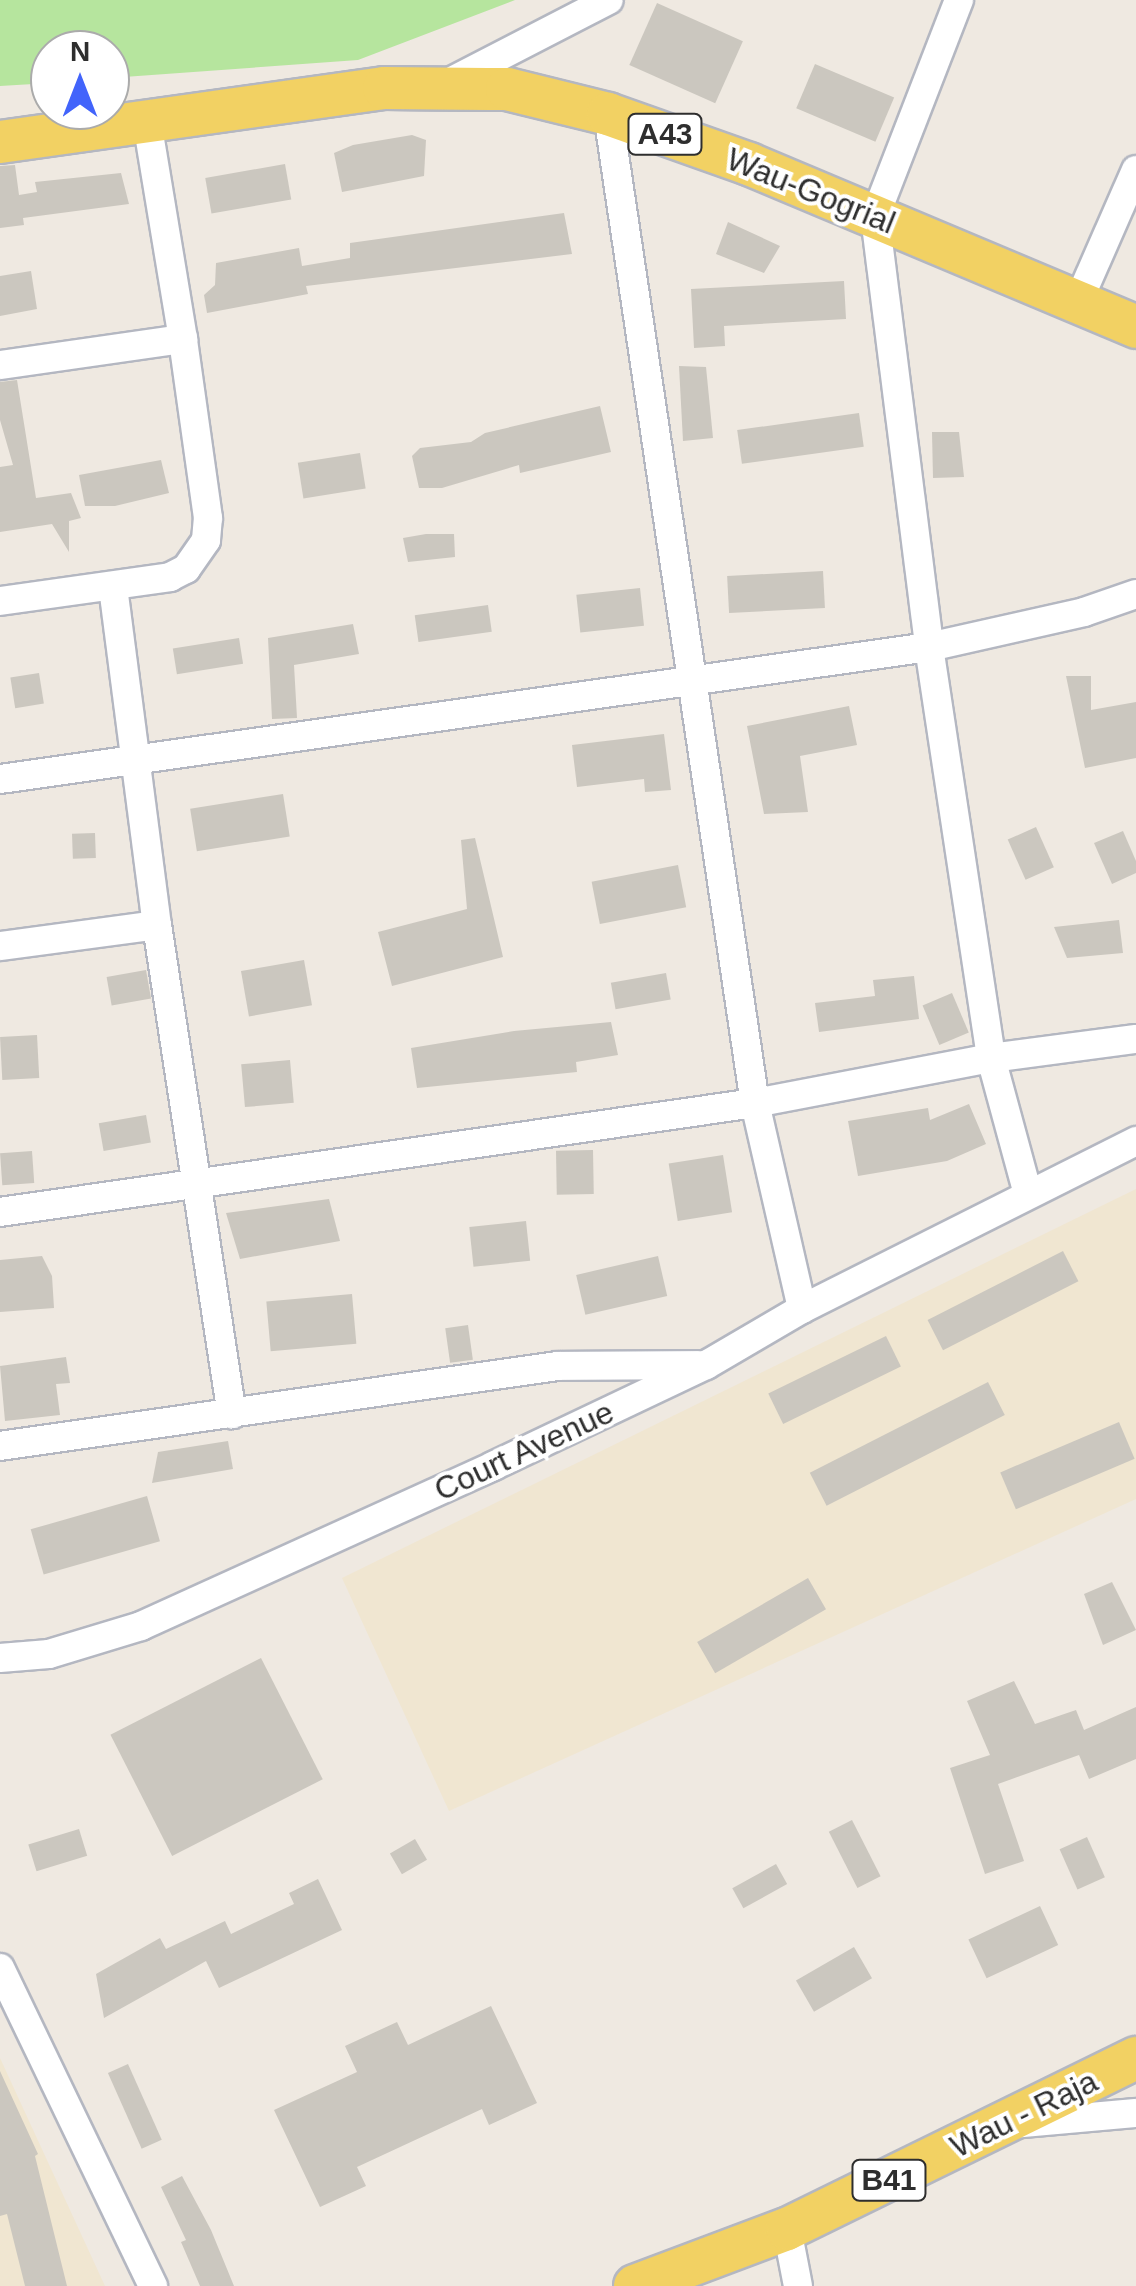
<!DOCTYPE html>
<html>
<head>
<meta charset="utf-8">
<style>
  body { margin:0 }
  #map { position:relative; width:1136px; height:2286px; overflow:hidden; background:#efe9e1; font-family:Arial,sans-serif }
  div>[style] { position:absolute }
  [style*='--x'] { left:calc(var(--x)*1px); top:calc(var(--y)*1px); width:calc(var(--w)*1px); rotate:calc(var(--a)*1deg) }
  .education>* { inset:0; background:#f0e6d1 }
  .green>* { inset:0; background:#b6e59e }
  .building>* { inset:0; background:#cbc7bf; transform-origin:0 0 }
  .roads { filter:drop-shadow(2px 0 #b4b7c1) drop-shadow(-2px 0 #b4b7c1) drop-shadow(0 2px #b4b7c1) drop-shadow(0 -2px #b4b7c1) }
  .street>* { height:28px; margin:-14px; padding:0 14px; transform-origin:14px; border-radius:14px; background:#fff }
  .primary>* { height:42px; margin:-21px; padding:0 21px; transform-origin:21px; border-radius:21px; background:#f2d163 }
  span { translate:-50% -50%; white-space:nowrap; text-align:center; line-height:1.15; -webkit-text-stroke:8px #fff; paint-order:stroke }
  .shield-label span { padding:2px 8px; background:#fff; border:2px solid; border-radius:8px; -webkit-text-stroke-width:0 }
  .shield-label { font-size:30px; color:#2e2e2e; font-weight:700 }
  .street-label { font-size:32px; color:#2e2e2e }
  .north { position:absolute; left:30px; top:30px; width:100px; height:100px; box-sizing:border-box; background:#fff; border:2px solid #ababab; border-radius:50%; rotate:0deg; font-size:28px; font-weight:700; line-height:40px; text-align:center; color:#2e2e2e }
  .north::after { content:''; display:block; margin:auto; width:35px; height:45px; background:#4264fb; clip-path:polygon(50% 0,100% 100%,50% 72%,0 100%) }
</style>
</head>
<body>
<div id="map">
  <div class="education">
    <div style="clip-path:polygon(1136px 1189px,1136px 1499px,449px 1811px,342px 1578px)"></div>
    <div style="clip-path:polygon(0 2058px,105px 2286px,0 2286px)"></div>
  </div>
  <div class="green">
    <div style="clip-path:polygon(0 0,515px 0,358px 60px,110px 78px,110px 50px,50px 50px,50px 83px,0 86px)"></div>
  </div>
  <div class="building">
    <div style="left:657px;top:3px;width:94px;height:68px;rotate:24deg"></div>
    <div style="left:815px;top:64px;width:86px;height:48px;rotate:23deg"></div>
    <div style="clip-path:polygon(412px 135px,426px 140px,424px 176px,342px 192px,334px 153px,353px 145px)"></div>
    <div style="left:285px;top:164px;width:36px;height:81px;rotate:80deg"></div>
    <div style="clip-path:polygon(15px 165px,19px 195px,37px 192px,35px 182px,121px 173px,129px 204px,23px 218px,24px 225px,0 228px,0 166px)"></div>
    <div style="clip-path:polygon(564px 213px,572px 254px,306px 286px,308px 294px,207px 313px,204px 295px,215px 285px,216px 263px,299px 248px,302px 266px,350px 258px,350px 243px)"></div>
    <div style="clip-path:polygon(728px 222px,780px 246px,764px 273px,716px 254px)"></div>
    <div style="clip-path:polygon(31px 271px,37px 309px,0 316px,0 276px)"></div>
    <div style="clip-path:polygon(844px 281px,846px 319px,724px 326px,725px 346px,694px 348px,691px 289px)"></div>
    <div style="clip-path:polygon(679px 366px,706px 367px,713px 438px,683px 441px)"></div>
    <div style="clip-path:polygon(17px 380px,36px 498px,71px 493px,81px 518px,69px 521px,69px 552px,52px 524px,0 532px,0 467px,13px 465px,0 420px,0 382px)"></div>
    <div style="clip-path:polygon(600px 406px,611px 452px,520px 473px,519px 465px,442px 488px,419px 488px,412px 456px,420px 448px,471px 442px,485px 433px)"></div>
    <div style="left:859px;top:413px;width:34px;height:123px;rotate:82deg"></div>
    <div style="clip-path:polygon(932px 432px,959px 432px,964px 477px,933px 478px)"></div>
    <div style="left:360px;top:453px;width:36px;height:63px;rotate:81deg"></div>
    <div style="clip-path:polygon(161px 460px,169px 493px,115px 506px,85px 506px,79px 475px)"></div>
    <div style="clip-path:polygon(426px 534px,454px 534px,455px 557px,408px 562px,403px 538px)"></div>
    <div style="left:823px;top:571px;width:37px;height:96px;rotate:87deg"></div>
    <div style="left:640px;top:588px;width:38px;height:64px;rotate:84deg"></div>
    <div style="left:488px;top:605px;width:27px;height:74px;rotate:82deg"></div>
    <div style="clip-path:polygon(353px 624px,359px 654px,294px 665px,297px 718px,272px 719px,268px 638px)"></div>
    <div style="left:239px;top:638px;width:26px;height:67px;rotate:81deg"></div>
    <div style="left:39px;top:673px;width:31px;height:29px;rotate:81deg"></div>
    <div style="clip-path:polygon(1066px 676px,1091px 676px,1091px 710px,1136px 702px,1136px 758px,1085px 768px)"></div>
    <div style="clip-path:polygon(849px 706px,857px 745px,800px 756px,808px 812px,764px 814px,747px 726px)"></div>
    <div style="clip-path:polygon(664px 734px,671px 790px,645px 792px,644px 779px,577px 787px,572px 745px)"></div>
    <div style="left:283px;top:794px;width:43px;height:94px;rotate:81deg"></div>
    <div style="left:1036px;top:827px;width:44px;height:31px;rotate:66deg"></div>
    <div style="clip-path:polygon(1123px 831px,1136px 861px,1136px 873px,1112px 884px,1094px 843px)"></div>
    <div style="left:95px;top:833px;width:25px;height:23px;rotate:88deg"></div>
    <div style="clip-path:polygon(475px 838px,503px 957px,392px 986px,378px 932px,467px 909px,461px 840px)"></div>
    <div style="left:678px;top:865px;width:43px;height:88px;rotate:79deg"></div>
    <div style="clip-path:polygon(1119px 920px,1123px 953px,1067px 958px,1054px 927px)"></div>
    <div style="left:304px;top:960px;width:46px;height:64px;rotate:80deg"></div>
    <div style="left:146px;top:970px;width:29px;height:40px;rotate:80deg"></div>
    <div style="left:666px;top:973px;width:27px;height:56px;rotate:80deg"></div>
    <div style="clip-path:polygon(914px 976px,919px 1019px,819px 1032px,815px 1003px,875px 996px,873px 980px)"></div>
    <div style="left:952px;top:993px;width:43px;height:32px;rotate:67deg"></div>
    <div style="clip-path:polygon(611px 1022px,618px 1055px,576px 1062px,577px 1072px,417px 1088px,411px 1048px,514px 1031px)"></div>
    <div style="left:37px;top:1035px;width:43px;height:37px;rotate:87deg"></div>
    <div style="left:290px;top:1060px;width:43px;height:49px;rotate:85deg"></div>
    <div style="clip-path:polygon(969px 1104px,986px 1144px,947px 1161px,858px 1176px,848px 1121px,928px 1108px,930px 1120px)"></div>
    <div style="left:146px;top:1115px;width:28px;height:48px;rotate:80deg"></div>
    <div style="left:593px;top:1150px;width:44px;height:37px;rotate:89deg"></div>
    <div style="left:32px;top:1151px;width:32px;height:32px;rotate:86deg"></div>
    <div style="left:723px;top:1155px;width:58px;height:55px;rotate:81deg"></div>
    <div style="clip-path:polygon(329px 1199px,340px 1241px,240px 1259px,226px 1213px)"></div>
    <div style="left:526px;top:1221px;width:40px;height:57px;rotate:84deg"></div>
    <div style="left:1063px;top:1251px;width:34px;height:152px;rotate:63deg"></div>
    <div style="clip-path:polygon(42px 1256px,52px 1276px,54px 1308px,0 1312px,0 1260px)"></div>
    <div style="left:658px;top:1256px;width:41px;height:84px;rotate:77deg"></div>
    <div style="left:352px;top:1294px;width:50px;height:86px;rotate:85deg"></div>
    <div style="left:468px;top:1325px;width:35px;height:23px;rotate:82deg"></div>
    <div style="left:886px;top:1336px;width:34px;height:131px;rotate:64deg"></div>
    <div style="clip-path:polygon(66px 1357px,70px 1383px,56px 1384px,60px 1415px,5px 1421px,0 1366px)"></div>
    <div style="left:988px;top:1382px;width:37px;height:200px;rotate:63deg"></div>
    <div style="left:1119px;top:1422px;width:40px;height:129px;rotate:67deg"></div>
    <div style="clip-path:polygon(228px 1441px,233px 1469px,152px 1483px,158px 1452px)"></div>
    <div style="left:147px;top:1496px;width:47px;height:121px;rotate:74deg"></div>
    <div style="left:808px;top:1578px;width:36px;height:128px;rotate:60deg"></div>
    <div style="clip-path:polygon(1112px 1582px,1136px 1630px,1103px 1645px,1084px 1594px)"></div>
    <div style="left:261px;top:1658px;width:136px;height:169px;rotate:63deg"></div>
    <div style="clip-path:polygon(1014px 1681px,1035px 1724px,1076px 1710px,1084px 1730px,1136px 1707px,1136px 1759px,1089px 1779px,1079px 1755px,998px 1784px,1024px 1861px,985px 1874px,950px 1768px,990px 1755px,967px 1701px)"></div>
    <div style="left:852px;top:1820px;width:63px;height:26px;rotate:63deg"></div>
    <div style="left:79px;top:1829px;width:28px;height:53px;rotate:73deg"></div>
    <div style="left:1087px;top:1837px;width:44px;height:30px;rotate:66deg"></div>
    <div style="left:415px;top:1839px;width:24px;height:29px;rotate:60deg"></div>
    <div style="left:776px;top:1864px;width:23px;height:50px;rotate:61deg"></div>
    <div style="clip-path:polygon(318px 1879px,342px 1930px,219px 1988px,206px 1961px,104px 2018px,96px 1974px,160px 1938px,166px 1949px,225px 1921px,231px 1934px,294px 1904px,289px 1893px)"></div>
    <div style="left:1040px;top:1906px;width:43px;height:79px;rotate:65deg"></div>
    <div style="left:854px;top:1947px;width:36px;height:67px;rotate:60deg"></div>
    <div style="clip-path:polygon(491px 2006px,537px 2103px,489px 2125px,482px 2109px,357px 2167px,366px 2186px,320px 2207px,274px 2110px,357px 2072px,345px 2046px,397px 2022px,408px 2045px)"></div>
    <div style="left:128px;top:2064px;width:83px;height:22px;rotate:66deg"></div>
    <div style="clip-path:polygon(0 2071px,38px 2154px,35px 2156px,67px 2286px,25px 2286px,7px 2214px,0 2216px)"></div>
    <div style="clip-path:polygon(182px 2176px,211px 2230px,234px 2286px,200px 2286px,181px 2242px,186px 2240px,161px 2187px)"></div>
  </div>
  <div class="roads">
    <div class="street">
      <div style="--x:959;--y:0;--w:233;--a:111.2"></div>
      <div style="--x:875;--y:217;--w:433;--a:82.8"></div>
      <div style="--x:929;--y:647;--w:416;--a:81.4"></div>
      <div style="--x:991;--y:1058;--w:141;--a:74.8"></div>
      <div style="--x:446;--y:84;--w:183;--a:-27.3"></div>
      <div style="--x:608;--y:114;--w:1000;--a:81.55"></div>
      <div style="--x:755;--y:1103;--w:211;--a:77.1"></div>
      <div style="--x:1078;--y:302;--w:144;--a:-66.3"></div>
      <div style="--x:0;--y:365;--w:185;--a:-8.1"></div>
      <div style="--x:113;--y:587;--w:341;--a:82.6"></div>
      <div style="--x:157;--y:925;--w:495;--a:81.3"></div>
      <div style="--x:0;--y:601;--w:172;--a:-8"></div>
      <div style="--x:170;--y:577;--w:18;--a:-27"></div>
      <div style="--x:186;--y:569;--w:35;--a:-55"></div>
      <div style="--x:206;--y:540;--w:22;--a:-85"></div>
      <div style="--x:208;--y:518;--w:181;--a:-98"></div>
      <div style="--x:183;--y:339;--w:220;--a:-99.4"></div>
      <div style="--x:0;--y:779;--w:938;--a:-8.09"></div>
      <div style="--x:929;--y:647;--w:159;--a:-12.7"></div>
      <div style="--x:1084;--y:612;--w:55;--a:-19.1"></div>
      <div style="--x:0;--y:946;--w:158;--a:-7.6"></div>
      <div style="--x:0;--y:1212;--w:763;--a:-8.22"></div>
      <div style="--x:755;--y:1103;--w:240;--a:-10.8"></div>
      <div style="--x:991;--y:1058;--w:146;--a:-7.5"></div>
      <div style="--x:0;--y:1446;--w:563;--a:-8.17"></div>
      <div style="--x:557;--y:1366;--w:141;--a:-0.4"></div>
      <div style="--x:0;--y:1658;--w:49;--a:-4.7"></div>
      <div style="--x:49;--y:1654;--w:96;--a:-16.9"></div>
      <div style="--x:141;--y:1626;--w:387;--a:-24.4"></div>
      <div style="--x:493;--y:1466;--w:236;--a:-25.4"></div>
      <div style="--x:706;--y:1365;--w:111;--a:-30.3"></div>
      <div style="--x:802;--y:1309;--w:374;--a:-26.7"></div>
      <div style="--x:0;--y:1968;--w:353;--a:64.3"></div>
      <div style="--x:1023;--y:2123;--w:113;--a:-5.1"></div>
      <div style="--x:787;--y:2229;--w:58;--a:79.1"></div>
    </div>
    <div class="primary">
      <div style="--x:0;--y:142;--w:388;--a:-8"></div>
      <div style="--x:384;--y:88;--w:123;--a:0.5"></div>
      <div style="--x:507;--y:89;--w:104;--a:13.9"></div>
      <div style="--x:608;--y:114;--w:150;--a:19.5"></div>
      <div style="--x:749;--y:164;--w:420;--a:22.8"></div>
      <div style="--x:635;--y:2286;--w:162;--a:-20.6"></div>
      <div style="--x:787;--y:2229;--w:389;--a:-26.1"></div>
    </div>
  </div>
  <div class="shield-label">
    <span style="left:665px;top:134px">A43</span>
    <span style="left:889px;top:2180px">B41</span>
  </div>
  <div class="street-label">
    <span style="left:811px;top:191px;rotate:22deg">Wau-Gogrial</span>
    <span style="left:524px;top:1451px;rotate:-25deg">Court Avenue</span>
    <span style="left:1024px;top:2114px;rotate:-26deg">Wau - Raja</span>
  </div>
  <div class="north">N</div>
</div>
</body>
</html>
